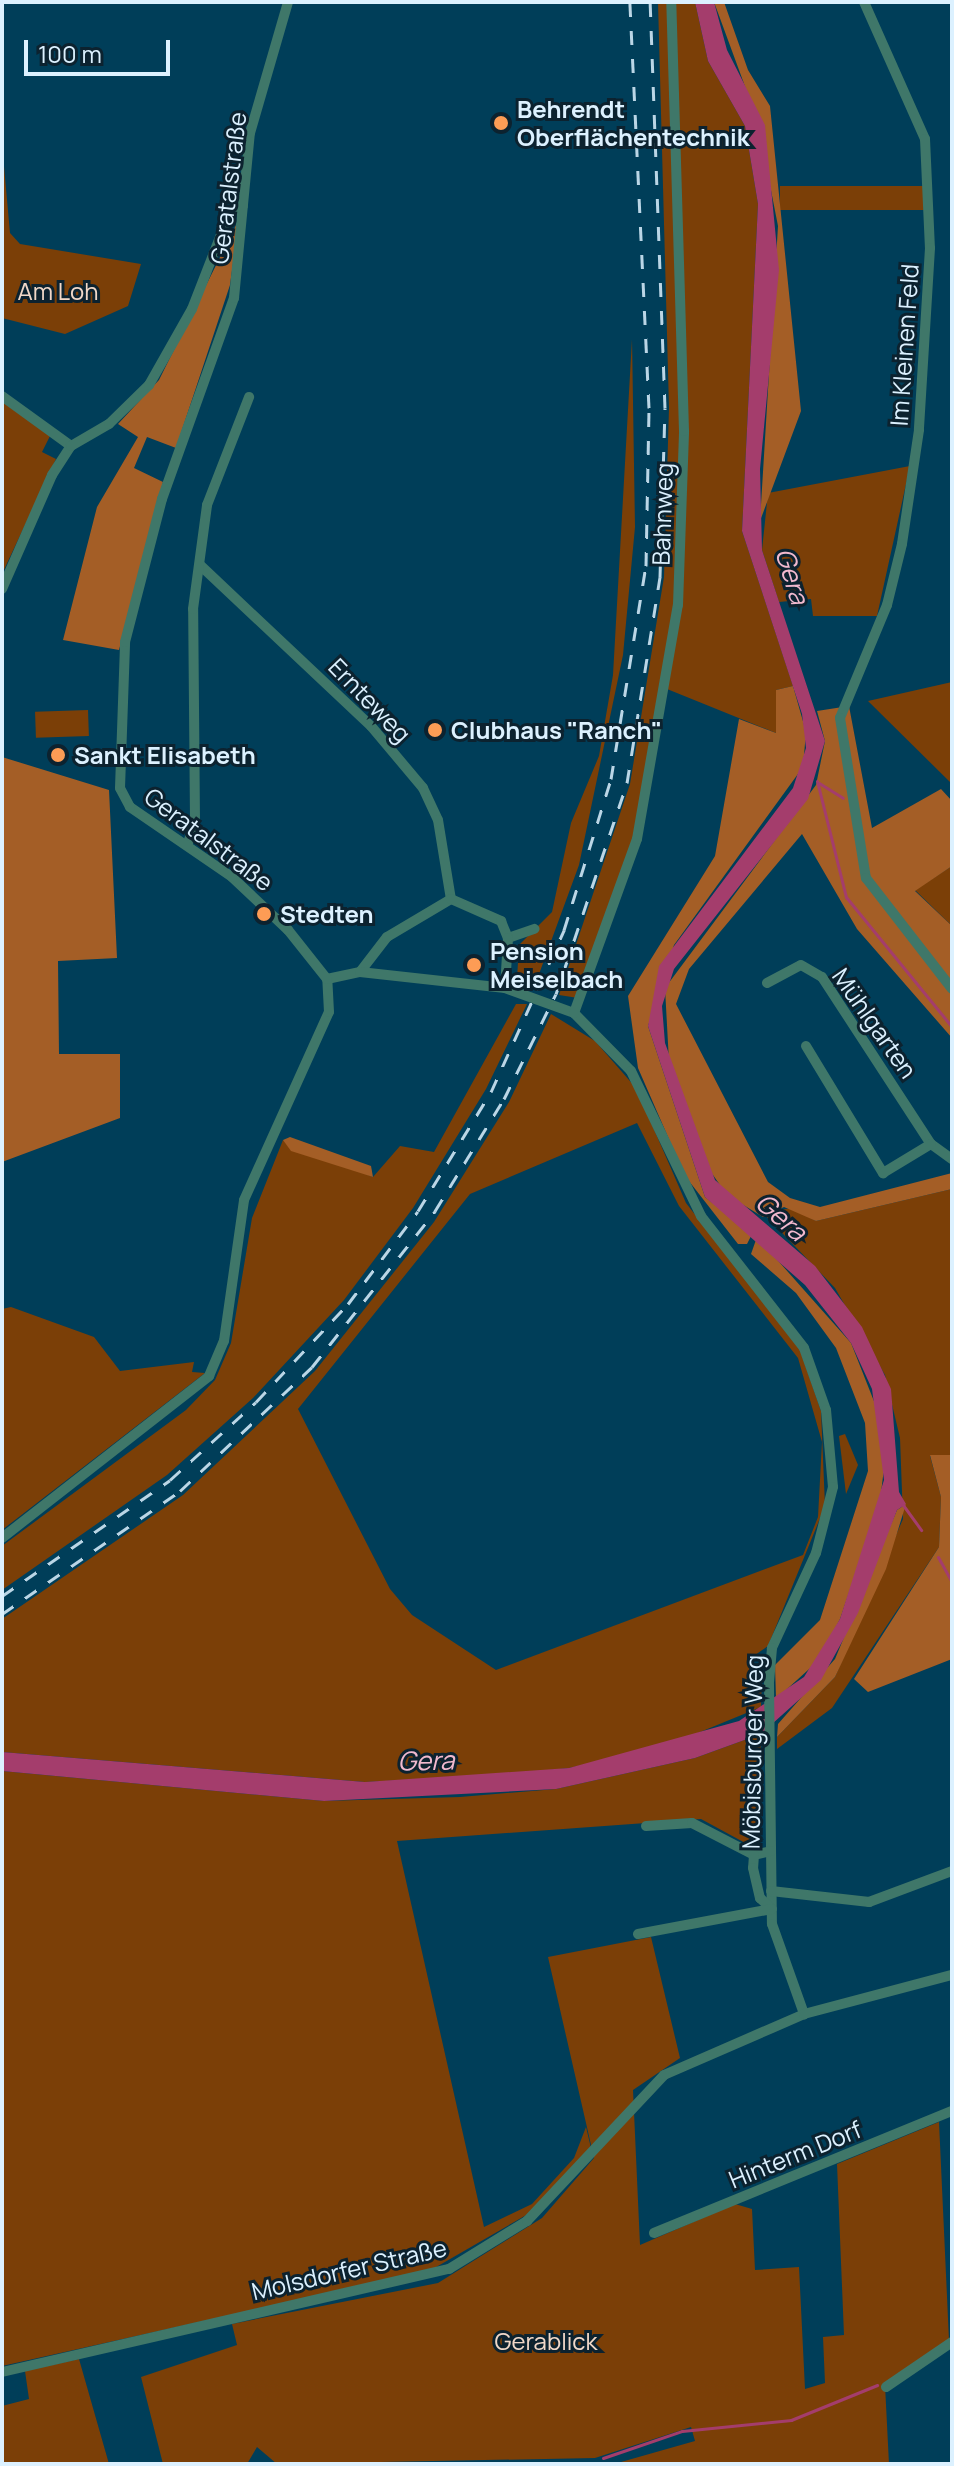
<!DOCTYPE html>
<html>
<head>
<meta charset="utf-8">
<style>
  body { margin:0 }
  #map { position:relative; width:954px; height:2466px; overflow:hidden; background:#003e59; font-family:Manrope,sans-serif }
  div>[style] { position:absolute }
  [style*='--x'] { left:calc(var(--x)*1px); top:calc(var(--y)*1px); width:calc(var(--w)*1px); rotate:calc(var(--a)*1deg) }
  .green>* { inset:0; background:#7b3f07; transform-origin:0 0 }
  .forest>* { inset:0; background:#a45e26 }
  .water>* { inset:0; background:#a43d6c }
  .stream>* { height:3px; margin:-1.5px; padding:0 1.5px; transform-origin:1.5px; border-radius:1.5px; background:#a43d6c }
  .minor>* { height:10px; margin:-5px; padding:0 5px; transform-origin:5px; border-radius:5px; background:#3f7769 }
  .rail>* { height:3px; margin-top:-1.5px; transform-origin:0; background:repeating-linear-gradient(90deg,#bbd6e6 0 14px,transparent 0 28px) }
  .dots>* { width:22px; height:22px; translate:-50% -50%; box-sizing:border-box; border:4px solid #0c222f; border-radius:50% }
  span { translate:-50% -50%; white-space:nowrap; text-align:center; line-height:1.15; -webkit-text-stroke:6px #0c222f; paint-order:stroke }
  .poi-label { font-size:24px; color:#dcf1ff; font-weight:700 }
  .left { translate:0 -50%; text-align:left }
  .street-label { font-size:24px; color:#dcf1ff }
  .park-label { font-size:24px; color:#f1d8c8 }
  .water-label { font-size:26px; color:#f1b9ce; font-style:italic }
  .frame { position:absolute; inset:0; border:4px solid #dcf1ff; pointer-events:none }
  .scale { position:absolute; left:24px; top:40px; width:146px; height:36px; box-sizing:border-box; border:4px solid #dcf1ff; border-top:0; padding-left:10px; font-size:24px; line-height:28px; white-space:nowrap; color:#dcf1ff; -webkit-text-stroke:6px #0c222f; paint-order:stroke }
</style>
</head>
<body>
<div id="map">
  <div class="green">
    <div style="clip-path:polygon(658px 2px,695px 2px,708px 61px,745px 126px,758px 204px,742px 531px,793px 686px,776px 690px,776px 733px,667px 689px,635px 838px,578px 998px,559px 995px,630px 784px,664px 577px,669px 408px)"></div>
    <div style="clip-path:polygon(2px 144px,10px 233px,20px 244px,141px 264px,128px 306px,65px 334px,2px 318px)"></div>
    <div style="left:926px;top:186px;width:24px;height:146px;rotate:90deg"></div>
    <div style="clip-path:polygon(632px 339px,635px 527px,623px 655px,579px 865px,535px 985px,517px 979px,519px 945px,552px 912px,571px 823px,599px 756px,613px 675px)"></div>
    <div style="clip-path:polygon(2px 400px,51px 434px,42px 452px,56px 459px,2px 574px)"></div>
    <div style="clip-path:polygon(910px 466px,877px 616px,813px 616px,811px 599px,779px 602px,762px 550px,768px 493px)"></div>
    <div style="clip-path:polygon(952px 682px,952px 784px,868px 701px)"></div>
    <div style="left:88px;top:710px;width:26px;height:53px;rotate:88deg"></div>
    <div style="clip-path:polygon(952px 866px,952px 926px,915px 890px)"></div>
    <div style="clip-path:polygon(516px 1004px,527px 1004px,486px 1089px,413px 1208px,344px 1300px,253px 1398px,167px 1475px,2px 1590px,2px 1546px,186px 1410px,215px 1380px,231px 1343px,252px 1218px,283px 1140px,373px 1177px,400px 1146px,434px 1152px)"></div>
    <div style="clip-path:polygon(evenodd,551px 1014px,595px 1041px,636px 1088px,686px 1203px,800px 1350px,821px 1411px,825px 1506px,768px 1646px,748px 1660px,762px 1671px,761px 1707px,666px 1746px,569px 1768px,491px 1776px,365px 1782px,2px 1752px,2px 1619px,183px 1495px,315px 1371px,434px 1222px,509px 1102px,551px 1014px,637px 1123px,679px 1206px,798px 1358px,822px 1442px,818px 1517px,803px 1555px,496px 1670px,412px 1615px,390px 1589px,298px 1409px,470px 1194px,637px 1123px)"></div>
    <div style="clip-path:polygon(952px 1189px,952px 1455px,930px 1456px,941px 1497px,939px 1547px,832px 1708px,777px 1749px,777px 1737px,835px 1677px,903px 1519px,900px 1438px,885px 1375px,835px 1288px,763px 1213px,792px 1208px,816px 1221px)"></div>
    <div style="clip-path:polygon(11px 1307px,94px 1337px,120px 1371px,194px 1362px,192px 1372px,205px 1373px,2px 1530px,2px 1309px)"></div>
    <div style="clip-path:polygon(845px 1434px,858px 1465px,846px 1494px,839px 1436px)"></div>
    <div style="clip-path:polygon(761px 1734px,760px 1851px,701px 1819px,397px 1841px,484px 2227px,532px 2204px,574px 2158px,586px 2127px,591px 2148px,535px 2210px,431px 2270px,2px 2366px,2px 1771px,324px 1801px,460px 1797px,556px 1789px,695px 1758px)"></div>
    <div style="clip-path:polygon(651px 1937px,680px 2058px,633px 2090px,640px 2245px,735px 2204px,752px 2209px,755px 2270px,799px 2267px,805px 2389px,825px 2383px,823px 2337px,844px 2335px,837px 2164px,939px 2122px,949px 2340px,885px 2385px,889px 2464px,614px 2464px,695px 2441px,691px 2427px,595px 2458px,277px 2464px,257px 2447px,247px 2464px,163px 2464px,141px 2377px,237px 2345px,232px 2324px,438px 2283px,542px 2218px,594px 2158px,548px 1957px)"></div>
    <div style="clip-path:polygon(79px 2359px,109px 2464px,2px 2464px,2px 2406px,29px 2399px,25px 2371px)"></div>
  </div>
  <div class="forest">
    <div style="clip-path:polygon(714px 2px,724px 2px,748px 70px,770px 106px,801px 411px,760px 521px,778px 226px,757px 119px)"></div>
    <div style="clip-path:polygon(239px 219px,230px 285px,176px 448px,147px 437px,134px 468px,163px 482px,119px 650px,63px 640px,97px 507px,138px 437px,118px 424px,159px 380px)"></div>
    <div style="clip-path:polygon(793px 686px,806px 732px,803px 767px,674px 945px,648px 1026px,705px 1197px,752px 1234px,747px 1244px,738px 1244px,685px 1176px,638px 1068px,628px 996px,715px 856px,739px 719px,776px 733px,776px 690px)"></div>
    <div style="clip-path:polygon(849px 706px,872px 828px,941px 789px,952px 801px,952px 866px,915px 891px,952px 926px,952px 1038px,857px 929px,802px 834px,689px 969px,676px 1004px,768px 1182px,790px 1198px,820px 1207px,952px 1173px,952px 1189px,816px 1221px,784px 1207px,763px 1217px,727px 1195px,706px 1165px,669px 1062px,665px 988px,816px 785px,825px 741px,817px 711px)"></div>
    <div style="clip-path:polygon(2px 757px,109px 790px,117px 958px,58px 961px,59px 1054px,120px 1054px,120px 1118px,2px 1162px)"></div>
    <div style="clip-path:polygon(290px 1137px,371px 1166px,373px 1177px,291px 1151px,283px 1140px)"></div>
    <div style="clip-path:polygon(757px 1237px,851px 1343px,879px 1414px,885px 1460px,880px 1501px,840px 1619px,818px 1661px,776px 1699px,775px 1665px,820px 1620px,868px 1471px,865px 1423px,836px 1348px,796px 1293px,751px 1254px)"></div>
    <div style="clip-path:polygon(930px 1455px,952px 1455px,952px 1659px,868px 1692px,854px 1679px,939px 1547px,941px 1497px)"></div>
    <div style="clip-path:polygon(906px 1504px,886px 1569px,835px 1677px,777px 1737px,778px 1724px,835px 1659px,897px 1510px)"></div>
  </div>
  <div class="water">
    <div style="clip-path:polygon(695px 2px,714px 2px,727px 50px,765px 125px,779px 270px,760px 469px,762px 550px,825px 741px,808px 799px,674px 969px,662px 1006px,665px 1043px,715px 1180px,815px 1266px,862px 1327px,891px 1389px,899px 1492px,906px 1504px,897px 1510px,858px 1613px,821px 1680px,761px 1734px,695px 1758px,556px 1789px,324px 1801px,2px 1771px,2px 1752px,365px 1782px,569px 1768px,739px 1721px,804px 1677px,840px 1619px,884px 1480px,872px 1389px,851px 1343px,805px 1285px,705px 1197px,648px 1026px,659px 966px,793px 788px,806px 748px,802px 714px,742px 531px,758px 204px,745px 126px,708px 61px)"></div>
  </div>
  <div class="stream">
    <div style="--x:817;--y:781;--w:120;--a:76"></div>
    <div style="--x:846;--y:897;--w:168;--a:50.8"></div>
    <div style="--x:819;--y:783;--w:28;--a:32"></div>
    <div style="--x:903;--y:1505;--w:31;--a:54"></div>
    <div style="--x:938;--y:1557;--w:29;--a:61"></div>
    <div style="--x:603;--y:2458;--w:83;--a:-18.9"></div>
    <div style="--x:682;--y:2431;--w:110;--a:-5.8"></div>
    <div style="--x:791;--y:2420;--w:93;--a:-22.1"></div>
    <div style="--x:587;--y:2464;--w:2;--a:-27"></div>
  </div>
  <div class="minor">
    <div style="--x:864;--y:2;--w:150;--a:66"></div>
    <div style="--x:925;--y:139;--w:109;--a:87.4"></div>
    <div style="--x:930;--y:248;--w:182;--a:93.5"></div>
    <div style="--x:919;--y:430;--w:115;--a:98.5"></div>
    <div style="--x:902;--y:544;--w:63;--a:103.8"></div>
    <div style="--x:887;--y:605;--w:122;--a:112.6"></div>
    <div style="--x:840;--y:718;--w:162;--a:80.8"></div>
    <div style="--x:866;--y:878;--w:140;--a:52.2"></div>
    <div style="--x:2;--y:396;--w:85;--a:35.9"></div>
    <div style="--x:200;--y:565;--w:235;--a:43.3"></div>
    <div style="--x:371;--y:726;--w:81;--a:50"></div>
    <div style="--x:423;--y:788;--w:35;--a:65"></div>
    <div style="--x:438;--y:820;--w:80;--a:80.7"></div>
    <div style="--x:2;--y:589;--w:124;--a:-66.3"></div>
    <div style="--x:52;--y:475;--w:35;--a:-57"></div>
    <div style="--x:71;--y:446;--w:44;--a:-30.1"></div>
    <div style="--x:109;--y:424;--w:56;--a:-44.3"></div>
    <div style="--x:149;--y:385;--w:87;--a:-60.5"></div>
    <div style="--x:192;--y:309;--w:102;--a:-68.7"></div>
    <div style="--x:229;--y:214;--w:16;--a:-30"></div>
    <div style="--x:188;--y:843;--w:23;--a:-72"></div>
    <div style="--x:195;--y:821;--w:212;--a:-90.5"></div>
    <div style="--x:193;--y:609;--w:105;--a:-82.3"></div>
    <div style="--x:207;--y:505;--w:116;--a:-68.7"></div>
    <div style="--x:508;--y:938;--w:28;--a:-19"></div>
    <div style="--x:360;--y:972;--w:44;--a:-52.4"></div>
    <div style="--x:387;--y:937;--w:74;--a:-30.7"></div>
    <div style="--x:451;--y:899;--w:55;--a:23.7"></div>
    <div style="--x:501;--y:921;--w:18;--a:68"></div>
    <div style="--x:508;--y:938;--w:50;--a:93.4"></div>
    <div style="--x:327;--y:979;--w:34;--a:-12"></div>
    <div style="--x:360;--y:972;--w:146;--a:6.3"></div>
    <div style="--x:505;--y:988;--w:73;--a:19.9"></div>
    <div style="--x:574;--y:1013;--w:81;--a:45.5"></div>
    <div style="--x:631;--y:1071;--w:161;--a:64.2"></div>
    <div style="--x:701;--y:1216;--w:167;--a:52"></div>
    <div style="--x:804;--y:1348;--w:66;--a:70.5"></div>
    <div style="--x:826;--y:1410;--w:77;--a:84.8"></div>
    <div style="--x:833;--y:1487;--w:68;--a:104.4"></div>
    <div style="--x:816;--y:1553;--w:105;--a:114.9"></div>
    <div style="--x:772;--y:1648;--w:36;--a:95"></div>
    <div style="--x:769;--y:1684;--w:240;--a:89.3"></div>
    <div style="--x:772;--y:1924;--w:96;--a:70.4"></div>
    <div style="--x:767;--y:983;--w:38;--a:-28"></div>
    <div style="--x:801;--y:965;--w:24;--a:30"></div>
    <div style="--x:822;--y:977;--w:199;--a:56.9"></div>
    <div style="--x:931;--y:1144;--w:26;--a:36"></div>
    <div style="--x:574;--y:1013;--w:185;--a:-70.1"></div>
    <div style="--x:637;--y:839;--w:238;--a:-80.1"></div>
    <div style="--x:678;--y:605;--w:174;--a:-88"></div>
    <div style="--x:684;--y:431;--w:429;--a:-91.7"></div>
    <div style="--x:806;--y:1046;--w:149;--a:58.8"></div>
    <div style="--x:883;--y:1173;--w:56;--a:-31.1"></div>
    <div style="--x:2;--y:1538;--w:263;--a:-38"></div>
    <div style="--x:209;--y:1376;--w:38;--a:-67"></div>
    <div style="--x:224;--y:1341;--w:142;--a:-81.9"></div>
    <div style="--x:244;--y:1200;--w:206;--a:-65.7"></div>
    <div style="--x:329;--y:1012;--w:33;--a:-93"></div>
    <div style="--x:327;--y:979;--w:63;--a:-128.5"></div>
    <div style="--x:288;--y:930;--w:77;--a:-136.6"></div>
    <div style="--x:232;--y:877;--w:124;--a:-145.5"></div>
    <div style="--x:130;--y:807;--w:21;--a:-118"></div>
    <div style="--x:120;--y:788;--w:146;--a:-88"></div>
    <div style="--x:125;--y:642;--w:148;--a:-75.5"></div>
    <div style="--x:162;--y:499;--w:214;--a:-70.3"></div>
    <div style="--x:234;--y:298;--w:166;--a:-84.5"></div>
    <div style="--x:250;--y:133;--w:136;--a:-73.8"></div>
    <div style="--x:646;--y:1826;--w:46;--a:-3.7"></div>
    <div style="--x:692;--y:1823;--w:70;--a:27.3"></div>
    <div style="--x:771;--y:1851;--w:17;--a:167"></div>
    <div style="--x:754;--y:1855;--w:13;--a:94"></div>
    <div style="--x:753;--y:1868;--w:31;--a:77"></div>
    <div style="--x:760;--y:1898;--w:16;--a:43"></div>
    <div style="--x:771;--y:1891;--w:99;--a:6.4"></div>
    <div style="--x:869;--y:1902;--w:89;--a:-20.5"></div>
    <div style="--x:638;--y:1934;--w:136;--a:-10.6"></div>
    <div style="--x:654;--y:2233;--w:322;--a:-22.3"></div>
    <div style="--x:2;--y:2372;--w:459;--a:-13"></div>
    <div style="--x:449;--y:2269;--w:92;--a:-31.6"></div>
    <div style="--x:527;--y:2221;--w:200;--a:-46.8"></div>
    <div style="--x:664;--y:2075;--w:153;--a:-23.5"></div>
    <div style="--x:804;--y:2014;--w:153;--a:-14.8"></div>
    <div style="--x:886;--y:2387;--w:80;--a:-34.3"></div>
  </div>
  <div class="rail">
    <div style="--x:2;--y:1596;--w:204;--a:-34.6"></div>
    <div style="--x:170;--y:1480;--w:116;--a:-42.2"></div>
    <div style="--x:256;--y:1402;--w:134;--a:-46.8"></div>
    <div style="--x:348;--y:1304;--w:116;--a:-53"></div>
    <div style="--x:418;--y:1211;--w:140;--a:-58.5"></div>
    <div style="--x:491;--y:1092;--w:178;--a:-65.7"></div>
    <div style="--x:564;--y:930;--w:158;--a:-72.7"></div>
    <div style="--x:611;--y:779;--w:216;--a:-80.7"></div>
    <div style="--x:646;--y:566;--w:158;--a:-88.9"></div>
    <div style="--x:649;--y:408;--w:406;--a:-92.7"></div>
    <div style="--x:2;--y:1614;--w:216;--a:-34.6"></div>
    <div style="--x:180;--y:1491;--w:181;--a:-43.2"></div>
    <div style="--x:312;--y:1367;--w:199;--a:-51.7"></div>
    <div style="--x:435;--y:1211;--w:132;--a:-58.4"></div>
    <div style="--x:504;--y:1099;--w:117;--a:-63.7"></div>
    <div style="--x:556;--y:994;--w:223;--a:-71.4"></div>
    <div style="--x:627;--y:783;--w:209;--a:-80.9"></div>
    <div style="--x:660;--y:577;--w:169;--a:-88.3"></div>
    <div style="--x:665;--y:408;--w:406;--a:-92.1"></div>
  </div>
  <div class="dots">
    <div style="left:501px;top:123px;background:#fd9c55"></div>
    <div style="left:435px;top:730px;background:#fd9c55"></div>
    <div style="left:58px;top:755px;background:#fd9c55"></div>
    <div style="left:264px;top:914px;background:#fd9c55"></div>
    <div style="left:474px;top:965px;background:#fd9c55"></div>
  </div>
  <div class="poi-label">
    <span class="left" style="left:517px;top:123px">Behrendt<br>Oberflächentechnik</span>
    <span class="left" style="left:451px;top:730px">Clubhaus "Ranch"</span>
    <span class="left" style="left:74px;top:755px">Sankt Elisabeth</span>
    <span class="left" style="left:280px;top:914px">Stedten</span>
    <span class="left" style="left:490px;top:965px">Pension<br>Meiselbach</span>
  </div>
  <div class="street-label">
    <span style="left:228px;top:188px;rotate:-83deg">Geratalstraße</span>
    <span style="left:904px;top:345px;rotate:-86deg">Im Kleinen Feld</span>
    <span style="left:662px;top:514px;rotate:-88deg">Bahnweg</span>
    <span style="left:370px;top:700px;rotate:46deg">Ernteweg</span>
    <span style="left:209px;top:839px;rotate:37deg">Geratalstraße</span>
    <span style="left:875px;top:1023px;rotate:55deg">Mühlgarten</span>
    <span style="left:752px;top:1752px;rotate:-89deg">Möbisburger Weg</span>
    <span style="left:795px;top:2154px;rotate:-22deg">Hinterm Dorf</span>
    <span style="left:349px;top:2269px;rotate:-13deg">Molsdorfer Straße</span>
  </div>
  <div class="park-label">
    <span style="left:58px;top:291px">Am Loh</span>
    <span style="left:546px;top:2341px">Gerablick</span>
  </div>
  <div class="water-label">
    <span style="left:792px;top:576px;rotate:73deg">Gera</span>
    <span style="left:781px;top:1217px;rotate:41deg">Gera</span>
    <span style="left:426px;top:1761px;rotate:-1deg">Gera</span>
  </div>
  <div class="frame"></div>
  <div class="scale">100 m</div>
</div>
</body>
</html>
